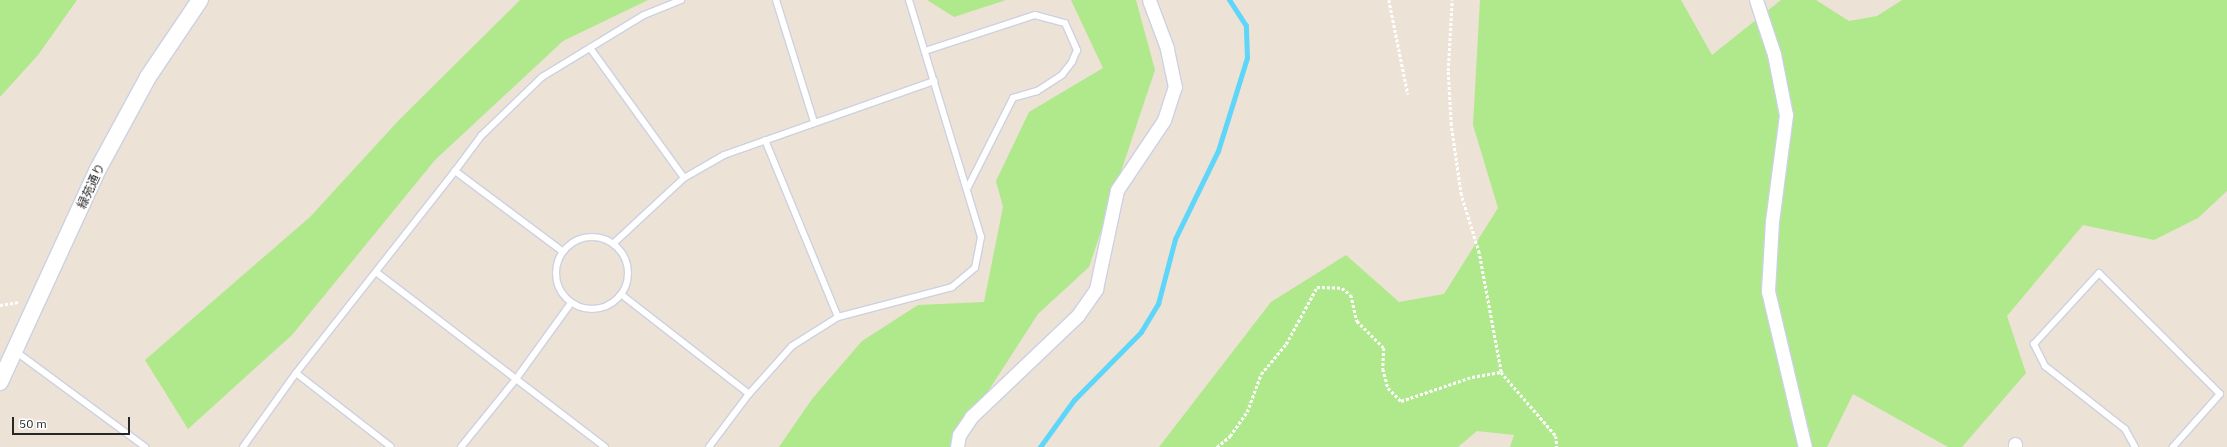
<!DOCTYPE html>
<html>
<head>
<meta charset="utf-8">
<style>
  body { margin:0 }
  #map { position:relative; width:2227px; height:447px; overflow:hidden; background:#ece2d6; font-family:"IBM Plex Sans","Noto Sans JP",sans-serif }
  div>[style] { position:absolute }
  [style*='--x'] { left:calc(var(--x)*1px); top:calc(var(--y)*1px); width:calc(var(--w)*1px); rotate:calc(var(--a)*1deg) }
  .green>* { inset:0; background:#afe98c }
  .stream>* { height:4.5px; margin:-2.25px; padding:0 2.25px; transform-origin:2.25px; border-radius:2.25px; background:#5dd6fa }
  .path>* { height:2.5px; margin-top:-1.25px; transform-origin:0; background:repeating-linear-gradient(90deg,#fff 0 3px,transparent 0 5px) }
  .roads { filter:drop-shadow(1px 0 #ccd1e3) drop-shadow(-1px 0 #ccd1e3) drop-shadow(0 1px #ccd1e3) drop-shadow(0 -1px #ccd1e3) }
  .service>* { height:6px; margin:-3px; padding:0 3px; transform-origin:3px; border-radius:3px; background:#fff }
  .service>.ring { margin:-3px; padding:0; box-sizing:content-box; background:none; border:6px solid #fff; border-radius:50% }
  .minor>* { height:13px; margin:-6.5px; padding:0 6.5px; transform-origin:6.5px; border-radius:6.5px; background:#fff }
  .tertiary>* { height:16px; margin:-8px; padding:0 8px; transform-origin:8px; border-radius:8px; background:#fff }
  span { translate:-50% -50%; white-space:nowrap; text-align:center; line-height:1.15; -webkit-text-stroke:3px #fff; paint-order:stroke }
  .street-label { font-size:12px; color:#272727 }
  .scale { position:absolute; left:12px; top:417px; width:118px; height:18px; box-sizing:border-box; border:2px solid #272727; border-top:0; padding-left:5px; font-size:12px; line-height:14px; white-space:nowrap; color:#272727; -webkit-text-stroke:3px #fff; paint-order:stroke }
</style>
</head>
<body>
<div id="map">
  <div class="green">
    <div style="clip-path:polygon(0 0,77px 0,38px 55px,0 97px)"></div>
    <div style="clip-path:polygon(520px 0,648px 0,563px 41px,435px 160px,292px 335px,188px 429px,145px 360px,310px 217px,399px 120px)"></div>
    <div style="clip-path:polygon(927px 0,1006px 0,954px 17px)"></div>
    <div style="clip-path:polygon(1071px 0,1136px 0,1155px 70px,1089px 267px,1038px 314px,952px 447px,779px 447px,812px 399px,862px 341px,918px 305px,984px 302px,1003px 207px,996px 181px,1029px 112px,1103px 68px)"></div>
    <div style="clip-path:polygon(1480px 0,1681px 0,1712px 55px,1781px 0,1816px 0,1849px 21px,1877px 16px,1902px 0,2227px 0,2227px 191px,2198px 218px,2154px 240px,2083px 225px,2007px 316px,2026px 373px,1962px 447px,1948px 447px,1853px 394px,1827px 447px,1510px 447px,1514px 435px,1477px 431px,1458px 447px,1159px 447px,1271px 302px,1346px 255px,1399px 302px,1444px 294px,1498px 208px,1473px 125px)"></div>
  </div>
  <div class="stream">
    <div style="--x:1040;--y:447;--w:58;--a:-54.1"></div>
    <div style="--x:1074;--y:400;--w:95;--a:-45.4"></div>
    <div style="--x:1141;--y:332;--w:33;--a:-59"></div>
    <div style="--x:1158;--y:304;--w:67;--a:-75.3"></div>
    <div style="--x:1175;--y:239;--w:98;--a:-64"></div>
    <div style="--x:1218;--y:151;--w:97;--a:-72.7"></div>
    <div style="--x:1247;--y:58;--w:32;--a:-92"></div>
    <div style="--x:1246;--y:26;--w:31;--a:-123"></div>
  </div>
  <div class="path">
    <div style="--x:1389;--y:0;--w:96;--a:78.6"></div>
    <div style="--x:0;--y:305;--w:20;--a:-9"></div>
    <div style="--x:1501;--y:372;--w:84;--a:49.3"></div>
    <div style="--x:1556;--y:436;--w:11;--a:85"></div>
    <div style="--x:1217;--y:447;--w:17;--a:-40"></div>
    <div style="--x:1230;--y:436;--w:29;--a:-55"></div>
    <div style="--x:1247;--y:412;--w:40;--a:-69.8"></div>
    <div style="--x:1261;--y:374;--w:39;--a:-50"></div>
    <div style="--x:1286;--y:344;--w:65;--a:-61.5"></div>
    <div style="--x:1317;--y:287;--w:25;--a:2"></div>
    <div style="--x:1342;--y:288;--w:11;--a:38"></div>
    <div style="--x:1351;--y:295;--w:27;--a:77"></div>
    <div style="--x:1357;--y:321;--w:38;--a:45"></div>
    <div style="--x:1384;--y:348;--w:21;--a:93"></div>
    <div style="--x:1383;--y:369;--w:20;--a:75"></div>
    <div style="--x:1388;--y:388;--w:18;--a:45"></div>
    <div style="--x:1401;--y:401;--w:75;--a:-18.7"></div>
    <div style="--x:1472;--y:377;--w:29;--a:-10"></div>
    <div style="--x:1501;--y:372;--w:121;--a:-100.5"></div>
    <div style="--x:1479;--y:253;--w:61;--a:-107.2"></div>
    <div style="--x:1461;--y:195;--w:71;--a:-98.1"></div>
    <div style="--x:1451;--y:125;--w:54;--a:-93.2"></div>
    <div style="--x:1448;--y:71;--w:71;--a:-86.8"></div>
  </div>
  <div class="roads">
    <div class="service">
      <div style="--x:776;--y:0;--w:128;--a:72.7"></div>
      <div style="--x:590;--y:48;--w:160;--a:54.1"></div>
      <div style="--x:925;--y:51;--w:116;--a:-18.1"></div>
      <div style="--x:1035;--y:15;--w:31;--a:15"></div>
      <div style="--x:1065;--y:23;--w:30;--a:66"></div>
      <div style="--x:1077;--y:50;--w:13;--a:113"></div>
      <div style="--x:1072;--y:62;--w:16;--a:128"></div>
      <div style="--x:1062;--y:75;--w:30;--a:147"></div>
      <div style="--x:1037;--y:91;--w:25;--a:164"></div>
      <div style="--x:1013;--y:98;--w:102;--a:116.8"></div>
      <div style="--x:765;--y:140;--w:191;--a:67.6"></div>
      <div class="ring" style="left:556px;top:237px;width:66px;height:66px"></div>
      <div style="--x:614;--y:243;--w:96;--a:-42.9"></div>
      <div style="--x:684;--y:178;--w:46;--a:-29.9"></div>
      <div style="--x:724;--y:155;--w:223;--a:-19.4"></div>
      <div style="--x:562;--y:251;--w:134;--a:-143.2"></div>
      <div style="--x:455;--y:171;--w:44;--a:-53.4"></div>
      <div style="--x:481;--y:136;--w:85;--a:-44"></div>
      <div style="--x:542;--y:77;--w:119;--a:-31.3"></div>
      <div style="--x:644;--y:15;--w:40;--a:-22"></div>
      <div style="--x:376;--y:272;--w:288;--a:37.4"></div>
      <div style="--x:622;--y:295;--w:161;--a:37.9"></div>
      <div style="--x:15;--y:351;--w:162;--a:36.4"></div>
      <div style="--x:296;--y:373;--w:120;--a:37.9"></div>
      <div style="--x:243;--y:447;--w:91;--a:-54.4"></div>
      <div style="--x:296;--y:373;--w:257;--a:-51.8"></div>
      <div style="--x:461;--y:447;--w:87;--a:-51"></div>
      <div style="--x:516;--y:379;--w:94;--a:-54.1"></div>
      <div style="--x:709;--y:447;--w:66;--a:-53"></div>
      <div style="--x:749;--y:394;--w:64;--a:-48.1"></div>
      <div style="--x:792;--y:346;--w:54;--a:-32.2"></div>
      <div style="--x:838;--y:317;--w:118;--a:-14.7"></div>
      <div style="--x:952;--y:287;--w:30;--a:-40"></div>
      <div style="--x:975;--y:268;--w:32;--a:-79"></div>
      <div style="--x:981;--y:237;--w:248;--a:-106.9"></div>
      <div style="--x:2135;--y:447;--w:21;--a:-119"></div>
      <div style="--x:2125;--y:429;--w:102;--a:-141.8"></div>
      <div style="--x:2045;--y:366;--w:25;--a:-117"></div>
      <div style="--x:2034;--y:344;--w:96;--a:-47.5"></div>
      <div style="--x:2099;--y:273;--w:171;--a:45"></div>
      <div style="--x:2220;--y:394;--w:71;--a:131.6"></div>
    </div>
    <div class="minor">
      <div style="--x:1756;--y:0;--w:57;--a:71.6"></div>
      <div style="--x:1774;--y:54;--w:62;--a:78.9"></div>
      <div style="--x:1786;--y:115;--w:107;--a:97.5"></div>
      <div style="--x:1772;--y:221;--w:70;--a:93.3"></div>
      <div style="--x:1768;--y:291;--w:160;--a:76.7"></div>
      <div style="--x:2015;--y:444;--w:3;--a:90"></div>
      <div style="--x:957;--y:447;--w:12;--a:-81"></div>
      <div style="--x:959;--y:435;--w:22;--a:-56"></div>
      <div style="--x:971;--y:417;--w:148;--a:-43.6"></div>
      <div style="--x:1078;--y:315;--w:32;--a:-55"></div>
      <div style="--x:1096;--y:289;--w:101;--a:-78"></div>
      <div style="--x:1117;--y:190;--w:84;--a:-56.1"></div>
      <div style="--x:1164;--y:120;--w:35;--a:-72"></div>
      <div style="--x:1175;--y:87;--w:40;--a:-102"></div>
      <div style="--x:1167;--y:48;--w:51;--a:-110.6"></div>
    </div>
    <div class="tertiary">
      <div style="--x:0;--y:382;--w:232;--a:-65.3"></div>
      <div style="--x:97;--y:171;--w:107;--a:-61.5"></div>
      <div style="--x:148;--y:77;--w:93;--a:-56"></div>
    </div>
  </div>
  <div class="street-label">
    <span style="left:91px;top:186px;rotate:-65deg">緑苑通り</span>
  </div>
  <div class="scale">50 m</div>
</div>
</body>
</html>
